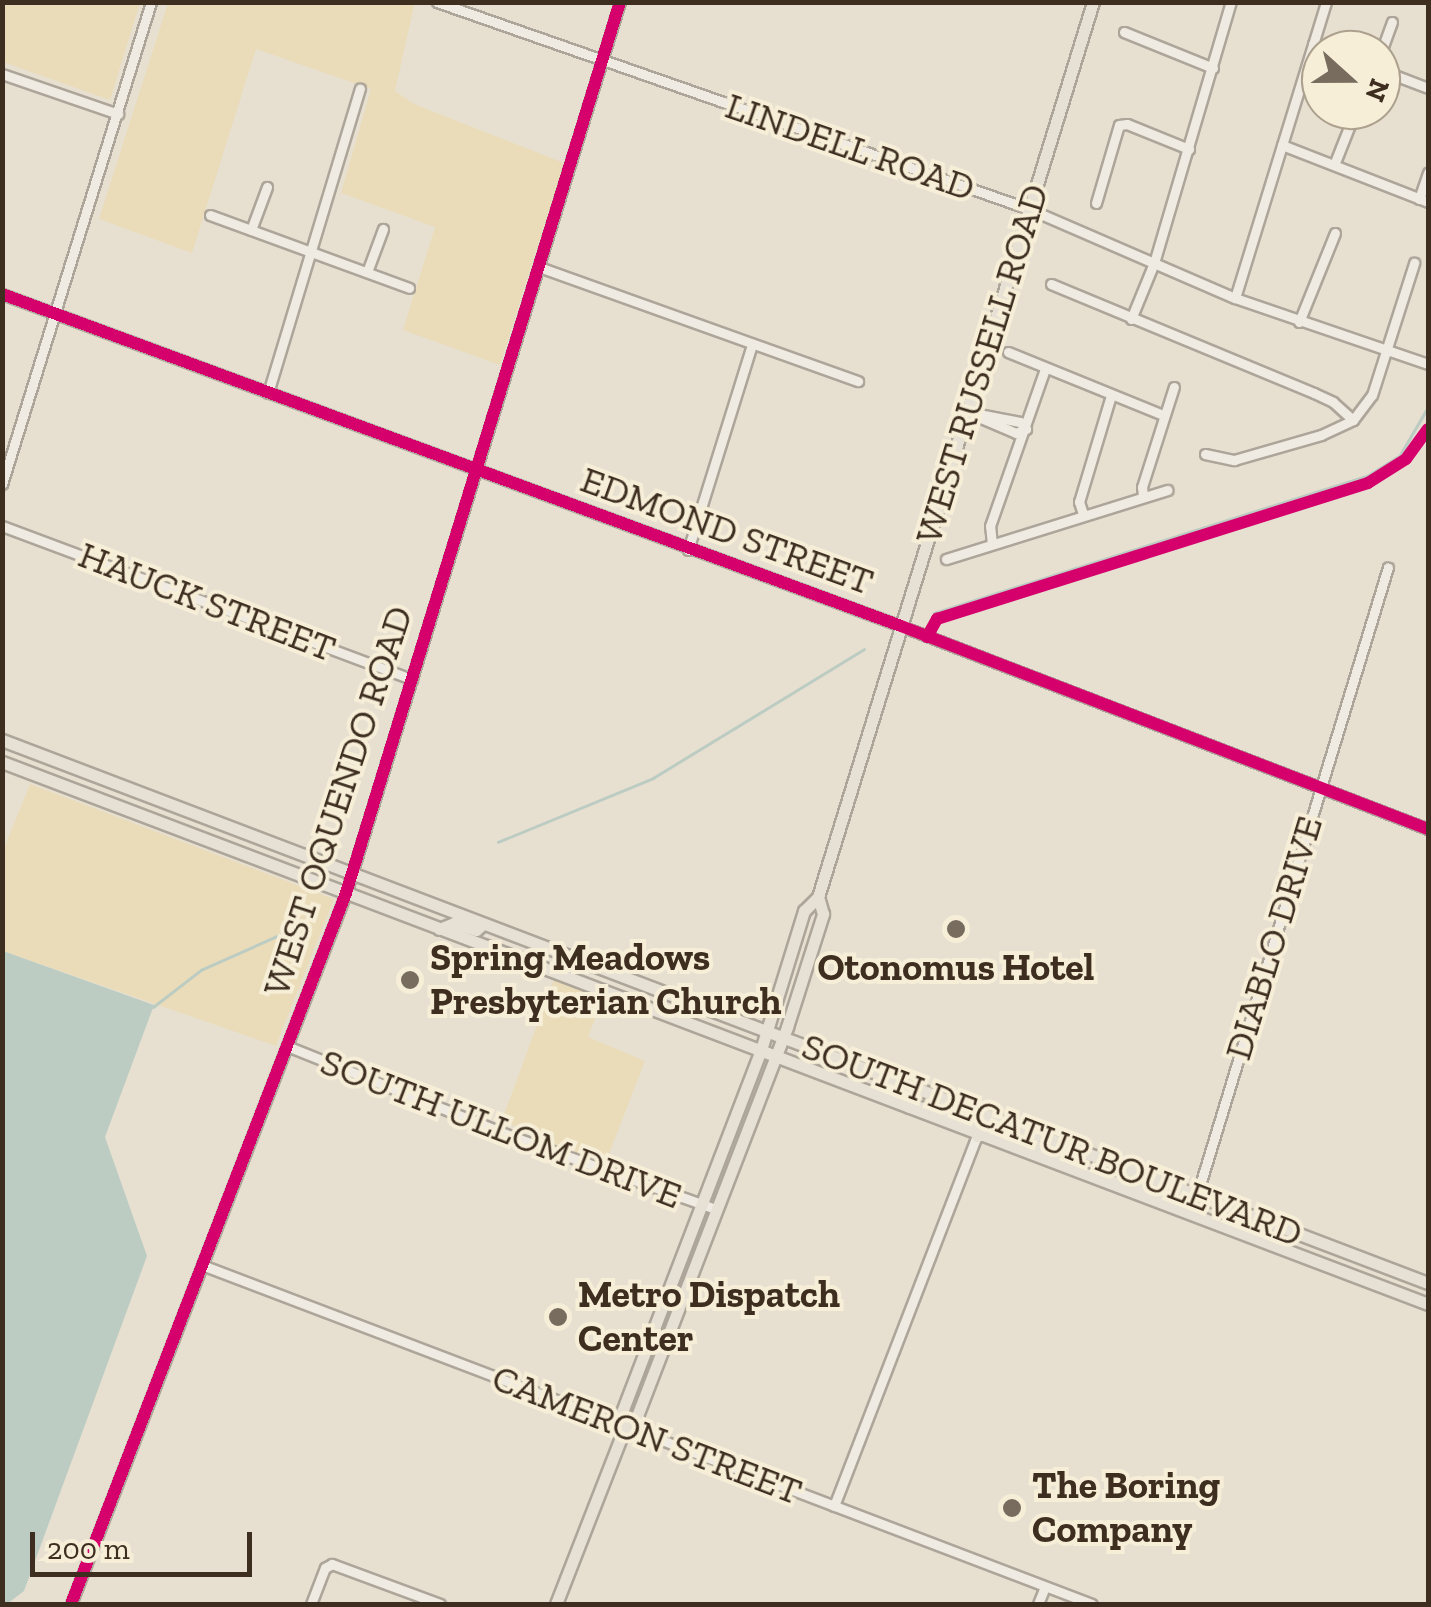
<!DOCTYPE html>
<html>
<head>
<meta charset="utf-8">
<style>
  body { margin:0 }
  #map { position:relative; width:1431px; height:1607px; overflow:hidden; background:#e7e0d1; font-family:"Zilla Slab",serif }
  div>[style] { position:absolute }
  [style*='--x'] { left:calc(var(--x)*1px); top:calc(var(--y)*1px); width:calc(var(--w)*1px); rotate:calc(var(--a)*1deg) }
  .sand>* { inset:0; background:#eadcb9 }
  .water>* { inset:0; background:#bcccc2 }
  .stream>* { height:2.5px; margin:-1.25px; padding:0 1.25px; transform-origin:1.25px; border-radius:1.25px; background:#bcccc2 }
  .roads { filter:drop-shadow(2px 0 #ada599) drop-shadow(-2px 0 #ada599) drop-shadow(0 2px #ada599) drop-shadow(0 -2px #ada599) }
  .minor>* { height:9px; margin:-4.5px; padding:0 4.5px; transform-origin:4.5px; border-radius:4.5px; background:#efebe3 }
  .major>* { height:11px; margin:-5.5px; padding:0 5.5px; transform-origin:5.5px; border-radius:5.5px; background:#e6e1d4 }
  .cycleway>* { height:12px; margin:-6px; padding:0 6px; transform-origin:6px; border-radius:6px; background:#d6006c }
  .dots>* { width:28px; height:28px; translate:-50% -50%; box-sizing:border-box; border:5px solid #f7eed8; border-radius:50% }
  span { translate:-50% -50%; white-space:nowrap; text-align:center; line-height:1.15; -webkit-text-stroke:8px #f7eed8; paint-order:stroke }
  .street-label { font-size:38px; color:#3d2e20 }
  .poi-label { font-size:38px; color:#3d2e20; font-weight:700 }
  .left { translate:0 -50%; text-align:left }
  .frame { position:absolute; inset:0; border:5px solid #3d2e20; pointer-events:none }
  .north { position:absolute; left:1301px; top:30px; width:100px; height:100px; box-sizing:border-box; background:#f7eed8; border:2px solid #ada18e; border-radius:50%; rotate:111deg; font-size:28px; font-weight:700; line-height:40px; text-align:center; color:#3d2e20 }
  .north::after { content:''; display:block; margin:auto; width:35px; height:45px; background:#786c5e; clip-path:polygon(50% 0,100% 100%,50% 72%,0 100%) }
  .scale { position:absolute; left:30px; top:1532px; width:222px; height:45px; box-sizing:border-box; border:5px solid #3d2e20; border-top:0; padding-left:12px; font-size:30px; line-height:35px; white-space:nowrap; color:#3d2e20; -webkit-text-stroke:8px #f7eed8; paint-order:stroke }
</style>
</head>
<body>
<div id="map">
  <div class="sand">
    <div style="clip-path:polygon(3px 2px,140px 3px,110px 100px,3px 62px)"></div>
    <div style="clip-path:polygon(403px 2px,414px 6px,395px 91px,414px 104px,564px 163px,500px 365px,403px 330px,435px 227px,341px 193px,371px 89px,256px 49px,192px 253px,99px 219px,168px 3px)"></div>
    <div style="clip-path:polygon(30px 784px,334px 899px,276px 1046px,3px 951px,3px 851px)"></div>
    <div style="clip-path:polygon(554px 979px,603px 998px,588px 1037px,645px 1061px,602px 1172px,502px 1120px)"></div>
  </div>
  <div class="water">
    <div style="clip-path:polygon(3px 951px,154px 1005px,105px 1137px,147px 1256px,24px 1591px,7px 1604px,2px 1604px)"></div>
  </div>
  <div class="stream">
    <div style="--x:934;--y:613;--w:454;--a:-17.6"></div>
    <div style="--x:1367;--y:476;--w:39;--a:-32"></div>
    <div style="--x:1400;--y:455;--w:56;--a:-59.7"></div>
    <div style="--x:498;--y:842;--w:168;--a:-22.4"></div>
    <div style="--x:653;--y:778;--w:247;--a:-31.4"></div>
    <div style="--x:153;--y:1007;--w:61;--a:-37.6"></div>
    <div style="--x:201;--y:970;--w:113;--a:-24.1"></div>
  </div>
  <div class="roads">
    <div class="minor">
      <div style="--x:437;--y:2;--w:627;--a:19.27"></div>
      <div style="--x:1029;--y:209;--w:224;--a:23.4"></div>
      <div style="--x:1235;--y:298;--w:204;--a:18.9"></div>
      <div style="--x:1124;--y:32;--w:96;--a:22"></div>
      <div style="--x:1313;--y:44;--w:17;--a:21"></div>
      <div style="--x:1381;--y:52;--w:32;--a:-70"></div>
      <div style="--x:1381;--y:70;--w:50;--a:21"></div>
      <div style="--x:2;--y:74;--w:123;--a:19"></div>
      <div style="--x:1282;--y:145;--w:157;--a:21.3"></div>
      <div style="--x:1334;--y:165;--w:46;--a:-68.4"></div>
      <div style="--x:1419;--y:199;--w:28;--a:-71"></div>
      <div style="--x:1096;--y:203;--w:81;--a:-73.6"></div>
      <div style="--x:1119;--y:125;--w:8;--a:-7"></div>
      <div style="--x:1127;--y:124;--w:67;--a:22"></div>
      <div style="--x:210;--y:215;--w:212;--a:20.1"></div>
      <div style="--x:251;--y:230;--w:46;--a:-69.6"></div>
      <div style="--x:539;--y:267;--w:339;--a:19.7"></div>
      <div style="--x:367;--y:272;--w:46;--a:-69.6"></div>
      <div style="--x:1051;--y:284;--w:285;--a:22.5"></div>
      <div style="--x:1314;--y:393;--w:21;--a:25"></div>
      <div style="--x:1333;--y:402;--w:27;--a:42"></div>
      <div style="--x:2;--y:294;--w:958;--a:20.27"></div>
      <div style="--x:901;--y:626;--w:565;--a:21.07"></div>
      <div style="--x:1235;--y:298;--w:310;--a:-72.9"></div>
      <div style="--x:1131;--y:319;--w:61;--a:-67.7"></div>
      <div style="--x:1154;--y:263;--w:272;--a:-73.6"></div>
      <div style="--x:1299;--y:322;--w:96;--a:-68"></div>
      <div style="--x:1008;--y:352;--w:167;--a:22.1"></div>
      <div style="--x:268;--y:393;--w:318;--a:-73.2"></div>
      <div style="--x:967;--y:412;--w:53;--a:23.2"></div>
      <div style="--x:1016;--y:433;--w:11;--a:-22"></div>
      <div style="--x:968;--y:412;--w:53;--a:10.9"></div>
      <div style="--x:1020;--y:422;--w:9;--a:49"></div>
      <div style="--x:1205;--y:454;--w:30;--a:12"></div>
      <div style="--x:1234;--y:460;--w:91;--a:-16"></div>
      <div style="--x:1321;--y:435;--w:35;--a:-25"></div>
      <div style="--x:1353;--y:420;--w:31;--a:-53"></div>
      <div style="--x:1372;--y:395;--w:139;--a:-72.3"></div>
      <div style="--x:2;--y:484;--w:505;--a:-72.82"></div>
      <div style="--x:1143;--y:496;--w:9;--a:-96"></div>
      <div style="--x:1142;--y:487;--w:105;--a:-72.3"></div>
      <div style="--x:1083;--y:514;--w:13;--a:-108"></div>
      <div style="--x:1079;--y:502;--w:112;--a:-73.3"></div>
      <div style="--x:2;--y:526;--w:438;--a:20.5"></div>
      <div style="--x:992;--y:544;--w:18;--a:-96"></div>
      <div style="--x:990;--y:526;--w:166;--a:-70.7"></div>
      <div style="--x:688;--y:550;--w:216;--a:-72.7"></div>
      <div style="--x:946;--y:559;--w:232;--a:-17.3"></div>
      <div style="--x:287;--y:1046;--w:238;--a:21.9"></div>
      <div style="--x:508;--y:1135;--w:221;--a:19.6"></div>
      <div style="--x:1197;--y:1195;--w:656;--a:-73.08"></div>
      <div style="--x:202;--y:1265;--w:952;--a:20.85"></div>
      <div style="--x:834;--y:1506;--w:397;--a:-68.9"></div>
      <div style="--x:71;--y:1604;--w:762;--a:-68.85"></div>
      <div style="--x:346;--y:893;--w:932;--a:-72.91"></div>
      <div style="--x:311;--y:1604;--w:39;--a:-69"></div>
      <div style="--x:325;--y:1568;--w:8;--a:-30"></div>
      <div style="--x:332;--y:1564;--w:115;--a:20.3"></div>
      <div style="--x:1038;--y:1604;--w:18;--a:-68"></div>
    </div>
    <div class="major">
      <div style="--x:2;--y:740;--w:1526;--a:20.85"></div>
      <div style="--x:2;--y:762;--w:1526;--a:20.81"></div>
      <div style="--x:439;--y:929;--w:16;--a:-22"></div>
      <div style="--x:454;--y:923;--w:23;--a:18"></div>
      <div style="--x:476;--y:930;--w:9;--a:-41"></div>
      <div style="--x:909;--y:1107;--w:25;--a:2"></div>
      <div style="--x:934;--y:1108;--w:53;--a:17.4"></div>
      <div style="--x:985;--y:1124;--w:13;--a:-18"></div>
      <div style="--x:977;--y:1136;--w:16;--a:-18"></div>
      <div style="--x:992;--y:1131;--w:72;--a:18.7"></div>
      <div style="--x:1060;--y:1154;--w:16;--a:-7"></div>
      <div style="--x:1110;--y:1182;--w:23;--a:2"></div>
      <div style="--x:1133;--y:1183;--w:51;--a:20.6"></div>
      <div style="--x:1181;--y:1201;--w:17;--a:-21"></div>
      <div style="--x:625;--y:1427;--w:15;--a:-101"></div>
      <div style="--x:622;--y:1412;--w:385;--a:-69"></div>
      <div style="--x:760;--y:1053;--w:149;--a:-72.8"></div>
      <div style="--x:804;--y:911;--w:20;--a:-45"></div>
      <div style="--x:818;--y:897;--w:936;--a:-72.92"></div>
      <div style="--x:556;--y:1604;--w:190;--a:-68.7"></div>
      <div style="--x:625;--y:1427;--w:16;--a:-43"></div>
      <div style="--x:637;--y:1416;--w:417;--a:-68.9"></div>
      <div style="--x:787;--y:1027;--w:119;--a:-72.3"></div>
      <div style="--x:823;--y:914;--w:18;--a:-106"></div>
    </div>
  </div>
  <div class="cycleway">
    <div style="--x:2;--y:294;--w:958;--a:20.27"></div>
    <div style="--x:901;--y:626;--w:565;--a:21.07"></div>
    <div style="--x:927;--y:637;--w:21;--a:-61"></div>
    <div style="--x:937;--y:619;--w:452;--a:-17.5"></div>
    <div style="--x:1368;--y:483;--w:45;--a:-32.3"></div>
    <div style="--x:1406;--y:459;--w:37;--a:-54"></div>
    <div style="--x:71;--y:1604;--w:762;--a:-68.85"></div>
    <div style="--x:346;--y:893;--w:932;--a:-72.91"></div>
  </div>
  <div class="dots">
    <div style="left:956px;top:929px;background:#786c5e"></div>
    <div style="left:410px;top:980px;background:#786c5e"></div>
    <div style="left:558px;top:1317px;background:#786c5e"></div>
    <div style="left:1012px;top:1508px;background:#786c5e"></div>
  </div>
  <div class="street-label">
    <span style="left:850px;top:147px;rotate:19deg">LINDELL ROAD</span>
    <span style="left:982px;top:364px;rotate:-73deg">WEST RUSSELL ROAD</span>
    <span style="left:727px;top:531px;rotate:20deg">EDMOND STREET</span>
    <span style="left:207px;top:602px;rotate:21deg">HAUCK STREET</span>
    <span style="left:338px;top:801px;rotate:-72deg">WEST OQUENDO ROAD</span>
    <span style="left:1274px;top:938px;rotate:-73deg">DIABLO DRIVE</span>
    <span style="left:501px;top:1129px;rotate:21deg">SOUTH ULLOM DRIVE</span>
    <span style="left:1052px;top:1140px;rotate:21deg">SOUTH DECATUR BOULEVARD</span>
    <span style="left:647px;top:1435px;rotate:21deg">CAMERON STREET</span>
  </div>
  <div class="poi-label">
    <span class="left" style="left:430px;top:980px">Spring Meadows<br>Presbyterian Church</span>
    <span style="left:956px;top:968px">Otonomus Hotel</span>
    <span class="left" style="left:578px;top:1317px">Metro Dispatch<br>Center</span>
    <span class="left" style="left:1032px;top:1508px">The Boring<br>Company</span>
  </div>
  <div class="frame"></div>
  <div class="north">N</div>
  <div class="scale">200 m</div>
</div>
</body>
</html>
